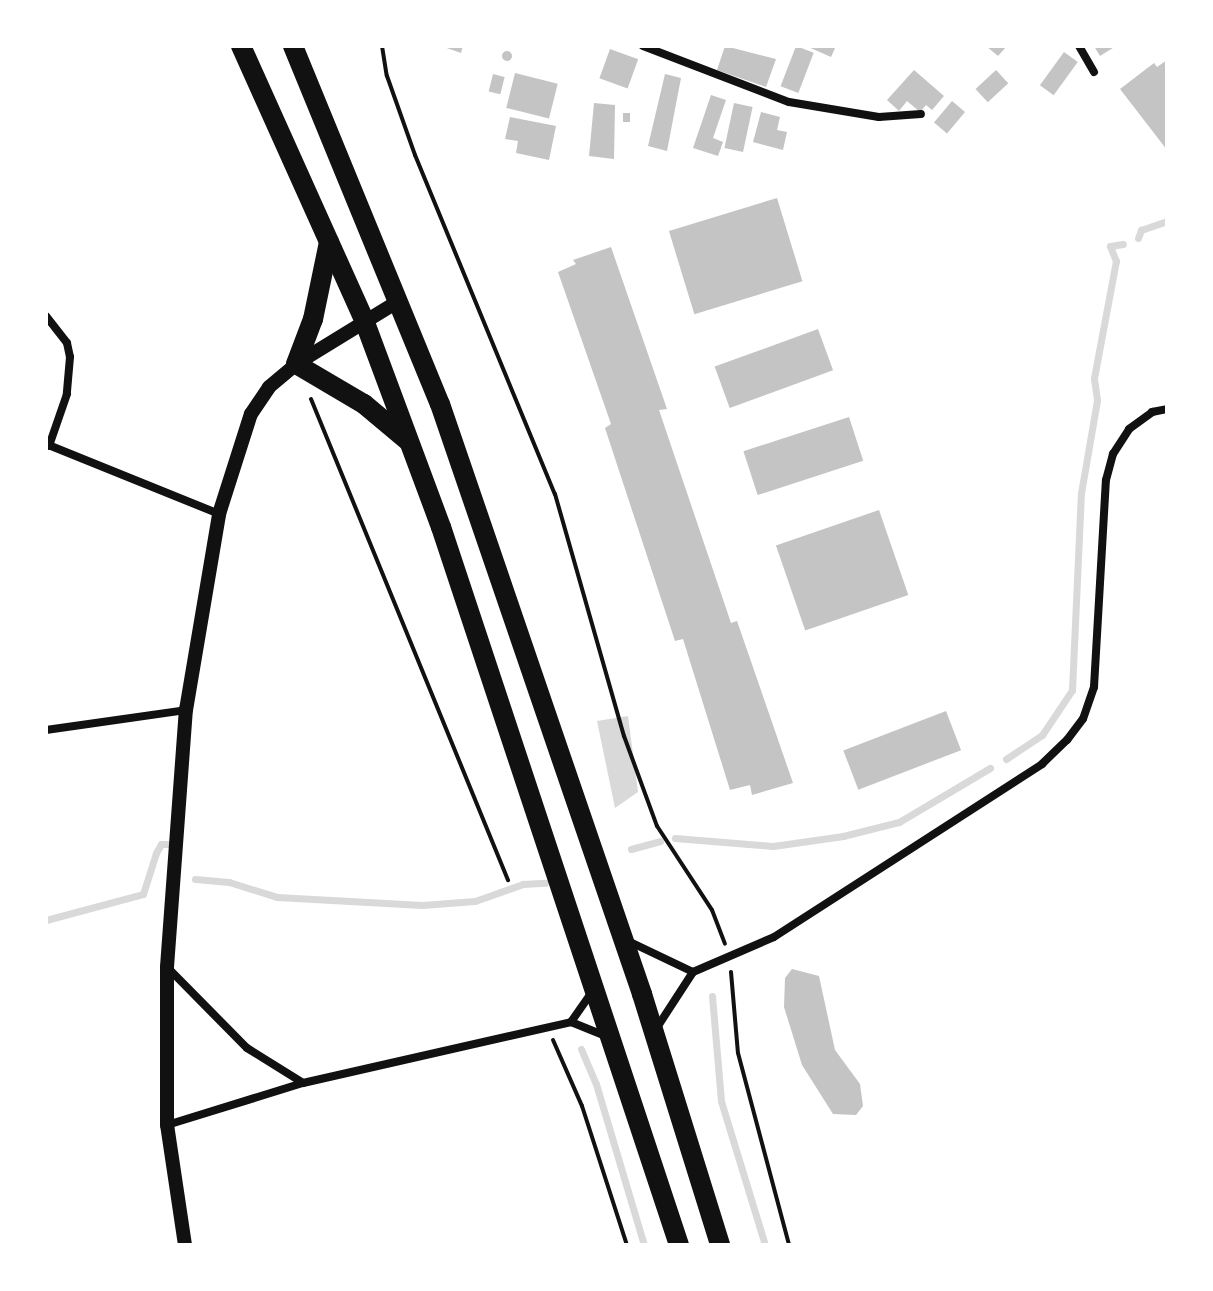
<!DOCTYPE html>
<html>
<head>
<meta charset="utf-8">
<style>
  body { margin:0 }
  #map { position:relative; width:1213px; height:1291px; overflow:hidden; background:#fff; font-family:"Roboto Condensed",sans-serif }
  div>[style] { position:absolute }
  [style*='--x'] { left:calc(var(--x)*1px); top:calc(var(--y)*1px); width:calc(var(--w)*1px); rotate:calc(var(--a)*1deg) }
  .water>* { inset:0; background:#d9d9d9 }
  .stream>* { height:7px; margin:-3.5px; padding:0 3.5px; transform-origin:3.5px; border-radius:3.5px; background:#d9d9d9 }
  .building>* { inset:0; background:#c4c4c4; transform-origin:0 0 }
  .round { border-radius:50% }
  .path>* { height:4px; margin:-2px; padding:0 2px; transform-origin:2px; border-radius:2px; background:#111 }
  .minor>* { height:8px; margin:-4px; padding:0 4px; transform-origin:4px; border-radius:4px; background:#111 }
  .tertiary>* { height:14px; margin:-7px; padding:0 7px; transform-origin:7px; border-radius:7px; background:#111 }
  .trunk>* { height:20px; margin:-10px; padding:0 10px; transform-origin:10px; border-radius:10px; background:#111 }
  span { translate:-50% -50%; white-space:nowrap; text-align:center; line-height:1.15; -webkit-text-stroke:6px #fff; paint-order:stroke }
  .frame { position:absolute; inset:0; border:48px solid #fff; pointer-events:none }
</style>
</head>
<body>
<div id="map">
  <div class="water">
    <div style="clip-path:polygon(628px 716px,638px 792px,615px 808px,597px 721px)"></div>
  </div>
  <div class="stream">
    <div style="--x:1138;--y:238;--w:9;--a:-69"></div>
    <div style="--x:1141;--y:230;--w:28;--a:-19"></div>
    <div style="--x:1006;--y:759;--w:43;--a:-33.7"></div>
    <div style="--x:1042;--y:735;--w:54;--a:-56.3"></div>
    <div style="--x:1072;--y:690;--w:197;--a:-87.4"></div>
    <div style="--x:1081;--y:493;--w:94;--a:-80.2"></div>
    <div style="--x:1097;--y:400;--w:22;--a:-98"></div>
    <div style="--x:1094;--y:378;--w:119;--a:-79.4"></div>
    <div style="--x:1116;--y:261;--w:16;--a:-112"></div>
    <div style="--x:1110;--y:246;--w:13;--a:-9"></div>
    <div style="--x:675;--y:838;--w:98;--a:4.7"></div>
    <div style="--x:773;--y:846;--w:71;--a:-8.1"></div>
    <div style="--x:843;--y:836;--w:58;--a:-14"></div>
    <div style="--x:899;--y:822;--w:106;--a:-30.7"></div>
    <div style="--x:631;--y:849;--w:30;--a:-15"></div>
    <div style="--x:195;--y:879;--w:34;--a:5"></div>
    <div style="--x:229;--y:882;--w:50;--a:17.4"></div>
    <div style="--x:277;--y:897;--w:145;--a:3.2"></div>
    <div style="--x:422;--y:905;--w:53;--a:-4.3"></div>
    <div style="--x:475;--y:901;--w:51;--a:-19.5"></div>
    <div style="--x:523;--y:884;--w:22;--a:-3"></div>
    <div style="--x:46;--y:920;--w:100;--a:-15"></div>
    <div style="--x:143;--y:894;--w:43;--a:-72.4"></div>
    <div style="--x:156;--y:853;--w:10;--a:-61"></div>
    <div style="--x:161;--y:844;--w:8;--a:0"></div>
    <div style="--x:712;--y:996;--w:105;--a:85.1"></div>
    <div style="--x:721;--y:1101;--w:151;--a:73"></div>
    <div style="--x:581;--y:1049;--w:38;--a:67"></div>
    <div style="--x:596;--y:1084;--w:168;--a:73.4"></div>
  </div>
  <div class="building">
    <div style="clip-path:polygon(441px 46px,463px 46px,461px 53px)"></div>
    <div style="clip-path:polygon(725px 46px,776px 59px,766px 87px,717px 70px)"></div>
    <div style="left:796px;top:46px;width:19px;height:43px;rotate:21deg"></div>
    <div style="clip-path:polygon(806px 46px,836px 46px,831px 57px)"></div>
    <div style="clip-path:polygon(986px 46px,1007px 46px,998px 56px)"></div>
    <div style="clip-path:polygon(1094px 46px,1116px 46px,1100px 56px)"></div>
    <div style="left:610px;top:49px;width:30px;height:31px;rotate:20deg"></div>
    <div class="round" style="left:502px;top:51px;width:10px;height:10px"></div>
    <div style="left:1064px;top:52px;width:17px;height:41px;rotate:36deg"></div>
    <div style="clip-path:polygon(1167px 60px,1167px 150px,1120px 89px,1154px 63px,1157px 67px)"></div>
    <div style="clip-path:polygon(914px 70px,944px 96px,932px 110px,926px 105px,920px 112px,907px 101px,899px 111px,887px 100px)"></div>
    <div style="left:996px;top:70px;width:18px;height:28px;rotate:47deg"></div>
    <div style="left:515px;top:73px;width:44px;height:36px;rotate:14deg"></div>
    <div style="left:493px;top:74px;width:12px;height:18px;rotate:14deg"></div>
    <div style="clip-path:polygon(665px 74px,681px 78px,667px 151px,648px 146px)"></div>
    <div style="clip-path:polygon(711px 95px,726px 100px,713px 138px,723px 142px,718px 156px,693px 148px)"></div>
    <div style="left:952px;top:101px;width:17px;height:28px;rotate:40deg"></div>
    <div style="clip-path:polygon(594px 103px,615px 105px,614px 159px,589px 156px)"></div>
    <div style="left:734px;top:103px;width:19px;height:46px;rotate:12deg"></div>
    <div style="clip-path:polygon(761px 112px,780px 117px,777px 130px,787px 132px,783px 150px,753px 142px)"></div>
    <div style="left:623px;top:113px;width:7px;height:9px"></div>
    <div style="clip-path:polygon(510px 117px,556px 126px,549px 160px,516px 153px,518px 141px,505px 139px)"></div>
    <div style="left:777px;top:198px;width:87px;height:113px;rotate:73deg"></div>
    <div style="clip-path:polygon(611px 247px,667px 409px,659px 410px,731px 623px,737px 621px,793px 783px,752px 795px,750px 785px,730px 790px,683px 639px,675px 641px,605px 428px,611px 424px,558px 272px,576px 264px,573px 260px)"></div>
    <div style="left:818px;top:329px;width:44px;height:110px;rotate:70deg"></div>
    <div style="left:849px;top:417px;width:46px;height:111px;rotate:72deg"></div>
    <div style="left:879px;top:510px;width:90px;height:109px;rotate:71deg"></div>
    <div style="left:946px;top:711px;width:42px;height:110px;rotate:69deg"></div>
    <div style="clip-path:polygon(792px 969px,819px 976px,835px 1050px,860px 1084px,863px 1106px,856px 1115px,833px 1114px,802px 1065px,784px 1007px,785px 978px)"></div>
  </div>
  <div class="path">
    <div style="--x:382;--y:46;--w:30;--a:81"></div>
    <div style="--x:387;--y:76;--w:84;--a:70.5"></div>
    <div style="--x:415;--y:155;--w:367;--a:67.6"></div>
    <div style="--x:555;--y:494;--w:252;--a:74.1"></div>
    <div style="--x:624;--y:736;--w:96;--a:69.9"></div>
    <div style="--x:657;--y:826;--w:100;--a:56.8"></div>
    <div style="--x:712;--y:910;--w:36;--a:69"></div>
    <div style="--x:311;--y:399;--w:520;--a:67.73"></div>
    <div style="--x:731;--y:972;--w:81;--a:85.1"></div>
    <div style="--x:738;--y:1053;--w:199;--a:75.1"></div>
    <div style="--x:553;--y:1040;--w:72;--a:66.3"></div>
    <div style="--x:582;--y:1106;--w:146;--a:72.1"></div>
  </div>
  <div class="minor">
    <div style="--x:643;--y:46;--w:156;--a:21"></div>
    <div style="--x:789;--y:102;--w:91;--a:9.5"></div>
    <div style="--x:879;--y:117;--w:42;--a:-4.1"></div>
    <div style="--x:1079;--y:46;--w:30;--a:60"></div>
    <div style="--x:46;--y:316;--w:34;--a:52"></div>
    <div style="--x:67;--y:343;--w:14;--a:78"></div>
    <div style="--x:70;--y:357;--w:37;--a:95"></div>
    <div style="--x:67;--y:394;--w:55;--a:109.1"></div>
    <div style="--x:46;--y:444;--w:187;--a:22"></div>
    <div style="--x:46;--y:730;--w:141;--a:-8.1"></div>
    <div style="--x:628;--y:941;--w:72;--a:25.5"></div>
    <div style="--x:168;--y:968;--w:112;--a:45.4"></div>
    <div style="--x:247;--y:1048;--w:66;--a:32"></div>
    <div style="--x:571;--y:1022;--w:39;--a:-55"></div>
    <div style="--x:656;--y:1029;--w:68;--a:-57"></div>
    <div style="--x:693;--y:972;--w:88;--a:-23.4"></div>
    <div style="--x:774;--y:937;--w:319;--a:-32.8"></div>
    <div style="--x:1042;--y:764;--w:35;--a:-44"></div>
    <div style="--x:1067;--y:740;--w:26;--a:-53"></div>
    <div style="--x:1083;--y:719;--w:34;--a:-71"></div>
    <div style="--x:1094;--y:687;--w:207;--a:-86.7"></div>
    <div style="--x:1106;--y:480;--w:27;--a:-75"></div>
    <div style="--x:1113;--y:454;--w:30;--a:-57"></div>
    <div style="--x:1129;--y:429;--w:29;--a:-36"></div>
    <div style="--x:1152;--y:412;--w:15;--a:-11"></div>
    <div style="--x:167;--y:1125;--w:142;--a:-17.2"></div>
    <div style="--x:303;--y:1083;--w:275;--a:-12.8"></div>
    <div style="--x:571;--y:1022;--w:38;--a:22"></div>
  </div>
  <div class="tertiary">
    <div style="--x:185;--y:1245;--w:121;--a:-98.5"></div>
    <div style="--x:167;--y:1125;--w:158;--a:-90"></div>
    <div style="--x:167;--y:967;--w:258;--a:-85.8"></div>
    <div style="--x:186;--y:710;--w:199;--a:-80.4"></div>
    <div style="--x:219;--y:514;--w:105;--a:-72.3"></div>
    <div style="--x:251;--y:414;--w:32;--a:-56"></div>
    <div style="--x:269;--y:387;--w:35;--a:-40"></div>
    <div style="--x:296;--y:364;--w:119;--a:-31.5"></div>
  </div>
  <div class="trunk">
    <div style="--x:241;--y:46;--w:300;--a:65.8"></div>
    <div style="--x:364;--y:320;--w:221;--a:69.6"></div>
    <div style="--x:441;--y:527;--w:756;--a:71.66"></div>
    <div style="--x:293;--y:46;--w:387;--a:67.7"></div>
    <div style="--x:440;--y:404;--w:624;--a:71.1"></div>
    <div style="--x:642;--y:994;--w:263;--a:72.7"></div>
    <div style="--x:329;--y:242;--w:79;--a:101.7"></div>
    <div style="--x:313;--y:319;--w:48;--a:110.7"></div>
    <div style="--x:296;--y:364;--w:79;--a:30.5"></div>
    <div style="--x:364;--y:404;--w:57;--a:40.1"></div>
  </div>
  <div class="frame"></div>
</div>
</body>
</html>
